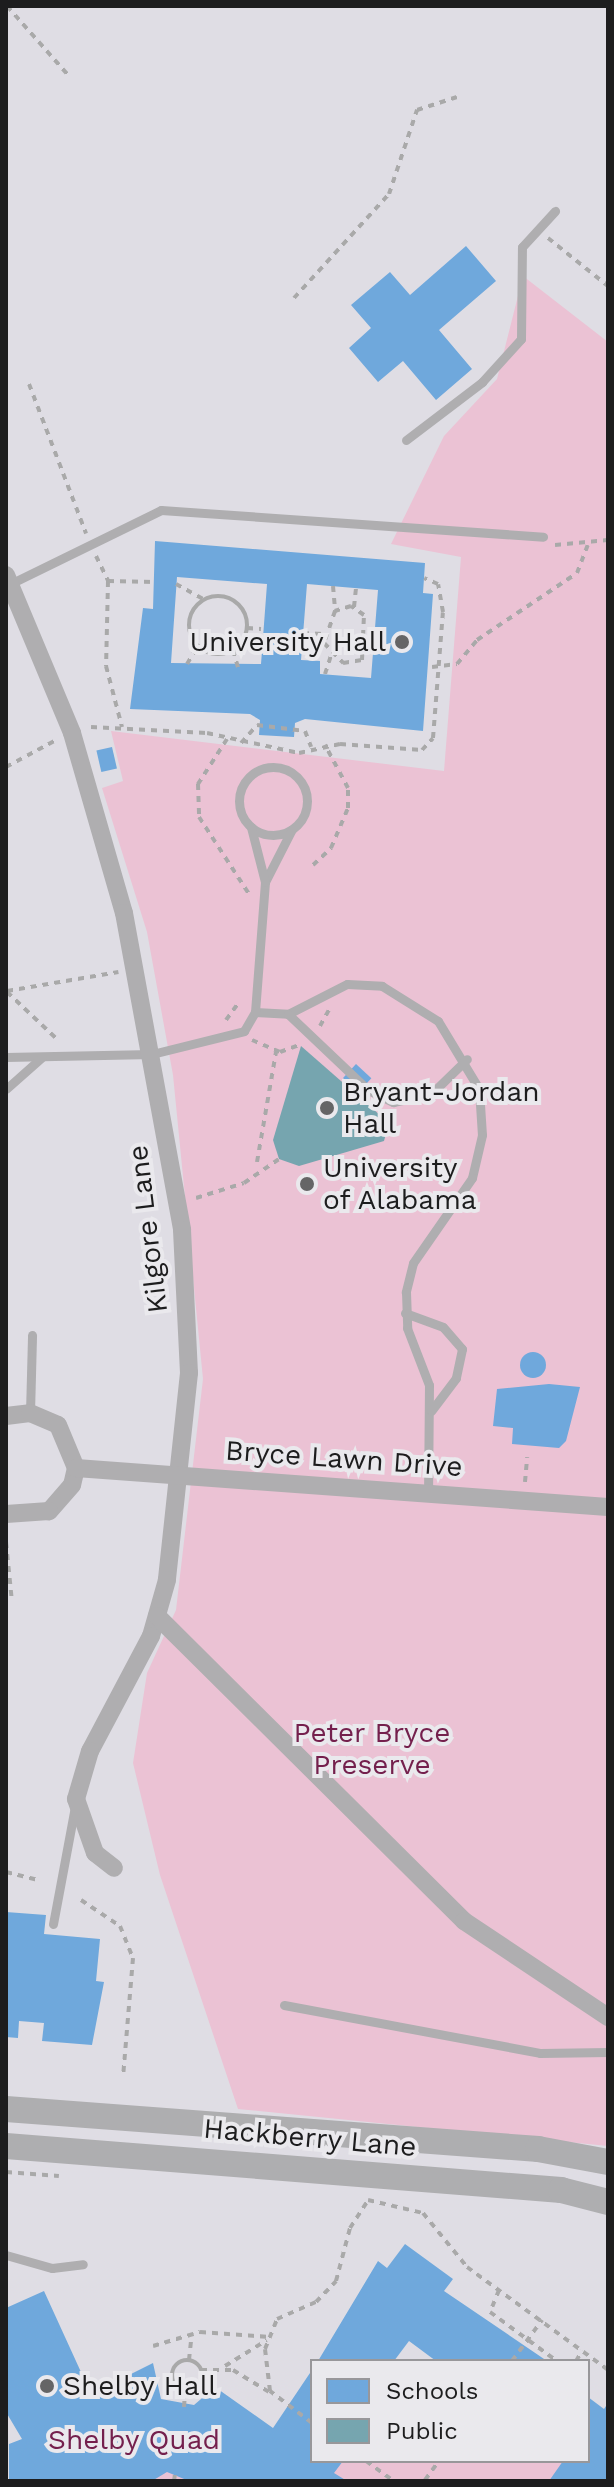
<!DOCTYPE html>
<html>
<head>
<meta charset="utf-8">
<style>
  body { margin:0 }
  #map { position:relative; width:614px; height:2487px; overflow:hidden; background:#ebeaec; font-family:"Work Sans",sans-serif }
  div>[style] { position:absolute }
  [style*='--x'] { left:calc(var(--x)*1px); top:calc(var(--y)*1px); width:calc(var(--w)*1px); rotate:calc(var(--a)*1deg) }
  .built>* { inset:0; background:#dfdde4 }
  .green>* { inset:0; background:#ebc2d4 }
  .schools>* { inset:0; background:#6fa8dc; transform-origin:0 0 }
  .round { border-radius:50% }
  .public>* { inset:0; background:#76a5af }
  .path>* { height:4px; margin-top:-2px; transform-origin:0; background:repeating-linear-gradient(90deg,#a9a9a9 0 6px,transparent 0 12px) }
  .path>.ring { margin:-2px; padding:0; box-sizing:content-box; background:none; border:4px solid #a9a9a9; border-radius:50% }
  .lane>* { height:9px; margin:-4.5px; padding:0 4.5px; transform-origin:4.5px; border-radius:4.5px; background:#afaeb0 }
  .lane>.ring { margin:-4.5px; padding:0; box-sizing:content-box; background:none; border:9px solid #afaeb0; border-radius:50% }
  .street>* { height:18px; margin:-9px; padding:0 9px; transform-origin:9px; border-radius:9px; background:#afaeb0 }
  .secondary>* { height:26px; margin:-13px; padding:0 13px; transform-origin:13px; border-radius:13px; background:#aeaeb0 }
  .dots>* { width:22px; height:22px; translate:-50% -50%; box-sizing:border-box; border:4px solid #eae9ed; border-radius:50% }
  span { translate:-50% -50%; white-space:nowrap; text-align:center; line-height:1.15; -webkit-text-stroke:8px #eae9ed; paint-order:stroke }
  .poi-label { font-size:28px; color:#1d1d1e }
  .right { translate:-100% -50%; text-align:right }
  .left { translate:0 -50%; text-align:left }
  .street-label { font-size:28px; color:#1d1d1e }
  .park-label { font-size:28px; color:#74204d }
  .frame { position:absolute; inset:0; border:8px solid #1d1d1e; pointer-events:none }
  .legend { position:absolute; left:310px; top:2359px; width:280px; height:104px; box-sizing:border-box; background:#eae9ed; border:2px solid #98979a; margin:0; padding:10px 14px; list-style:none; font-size:24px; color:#1d1d1e }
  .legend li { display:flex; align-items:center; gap:16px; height:40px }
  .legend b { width:40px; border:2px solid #98979a }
</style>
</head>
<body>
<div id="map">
  <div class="built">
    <div style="clip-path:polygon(evenodd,6px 6px,608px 6px,608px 2481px,6px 2481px,6px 6px,312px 2361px,588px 2361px,588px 2461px,312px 2461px,312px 2361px)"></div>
  </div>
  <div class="green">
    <div style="clip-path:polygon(523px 276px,608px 342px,608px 2146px,238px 2109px,160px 1875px,133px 1763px,147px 1673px,176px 1610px,203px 1379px,173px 1075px,147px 932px,102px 788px,123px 781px,111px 731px,444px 771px,461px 557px,391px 544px,444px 436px,497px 379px)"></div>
    <div style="clip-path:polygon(599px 2456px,582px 2481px,14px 2481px,312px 2461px)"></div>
  </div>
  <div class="schools">
    <div style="clip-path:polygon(466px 246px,496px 281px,439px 330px,472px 369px,436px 400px,403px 361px,378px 382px,349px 348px,371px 328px,351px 305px,390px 272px,410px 295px)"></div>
    <div style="clip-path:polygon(evenodd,155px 541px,425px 563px,423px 593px,433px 594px,423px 731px,305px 719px,295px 723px,294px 737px,259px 735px,260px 720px,250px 714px,130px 709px,143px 608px,153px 609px,155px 541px,177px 577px,267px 584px,261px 664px,171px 663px,177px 577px,155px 541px,307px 584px,378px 590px,371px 678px,320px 674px,320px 661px,301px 660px,307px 584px)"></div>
    <div style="left:112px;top:747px;width:22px;height:16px;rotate:77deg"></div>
    <div style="left:356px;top:1064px;width:21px;height:19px;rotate:43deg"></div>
    <div class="round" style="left:520px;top:1352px;width:26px;height:26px"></div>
    <div style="clip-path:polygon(549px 1384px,580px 1387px,566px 1441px,559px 1448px,512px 1444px,513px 1428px,493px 1426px,497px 1389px)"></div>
    <div style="clip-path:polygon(6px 1912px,46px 1915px,44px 1934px,100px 1939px,96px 1981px,104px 1982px,92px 2045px,42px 2041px,44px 2023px,19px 2021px,18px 2038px,6px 2037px)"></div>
    <div style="clip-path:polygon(405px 2244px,453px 2279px,444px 2291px,547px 2361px,436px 2361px,409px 2341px,394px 2361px,318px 2361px,378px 2261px,387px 2268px)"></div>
    <div style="clip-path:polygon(44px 2291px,91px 2394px,153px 2363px,161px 2399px,194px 2405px,215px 2387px,273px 2428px,312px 2370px,312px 2461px,343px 2461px,334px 2473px,347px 2481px,189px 2481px,167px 2472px,152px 2481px,9px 2481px,9px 2444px,22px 2439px,6px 2412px,6px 2308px)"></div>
    <div style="clip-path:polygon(588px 2397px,604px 2409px,608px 2403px,608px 2481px,549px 2481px,563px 2461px,588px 2461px)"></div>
  </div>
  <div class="public">
    <div style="clip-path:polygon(301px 1046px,389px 1123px,384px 1141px,299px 1166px,279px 1159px,273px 1140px)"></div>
  </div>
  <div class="path">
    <div style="--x:7;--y:6;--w:94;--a:48.5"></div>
    <div style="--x:548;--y:238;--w:77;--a:38.7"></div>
    <div style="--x:294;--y:298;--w:141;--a:-47.6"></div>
    <div style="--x:389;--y:194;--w:89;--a:-71.6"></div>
    <div style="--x:417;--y:110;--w:42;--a:-18"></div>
    <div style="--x:29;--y:384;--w:160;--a:69.1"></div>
    <div style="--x:555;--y:545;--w:53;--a:-5.4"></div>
    <div style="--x:96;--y:556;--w:28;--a:64"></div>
    <div style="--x:108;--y:581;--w:85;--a:91.3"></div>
    <div style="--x:106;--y:666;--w:63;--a:75.3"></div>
    <div style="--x:108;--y:581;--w:47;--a:1.2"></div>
    <div style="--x:176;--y:584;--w:31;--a:29"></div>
    <div style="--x:333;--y:586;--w:25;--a:85"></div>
    <div style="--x:335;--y:611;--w:34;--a:109"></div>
    <div style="--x:324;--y:643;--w:28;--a:46"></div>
    <div style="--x:343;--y:663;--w:19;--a:-9"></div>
    <div style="--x:362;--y:660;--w:45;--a:-87.5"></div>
    <div style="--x:364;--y:615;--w:16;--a:-145"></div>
    <div style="--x:351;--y:606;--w:17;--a:163"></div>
    <div class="ring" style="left:189px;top:596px;width:54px;height:54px"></div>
    <div style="--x:354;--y:607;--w:19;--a:-84"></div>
    <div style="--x:247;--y:628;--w:14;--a:4"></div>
    <div style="--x:303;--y:633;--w:20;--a:3"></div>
    <div style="--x:233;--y:650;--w:18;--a:74"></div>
    <div style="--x:187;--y:664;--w:21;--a:-59"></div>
    <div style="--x:432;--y:667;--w:25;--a:-7"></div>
    <div style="--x:457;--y:664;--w:31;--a:-50"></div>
    <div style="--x:477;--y:640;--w:120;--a:-33.8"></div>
    <div style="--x:577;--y:573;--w:30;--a:-69"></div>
    <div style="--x:325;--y:674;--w:20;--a:-72"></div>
    <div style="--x:91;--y:727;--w:116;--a:3"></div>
    <div style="--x:207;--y:733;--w:94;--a:12.3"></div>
    <div style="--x:299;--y:753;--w:42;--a:-12.4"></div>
    <div style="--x:340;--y:744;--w:82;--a:4.2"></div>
    <div style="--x:422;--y:750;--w:16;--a:-47"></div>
    <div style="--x:433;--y:738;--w:126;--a:-85.5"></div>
    <div style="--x:443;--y:612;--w:28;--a:-100"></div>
    <div style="--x:438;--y:584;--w:15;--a:-157"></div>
    <div style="--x:227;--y:739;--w:54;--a:122.8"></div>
    <div style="--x:198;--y:784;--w:33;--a:88"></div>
    <div style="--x:199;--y:817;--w:92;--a:57"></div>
    <div style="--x:241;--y:743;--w:24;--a:-48"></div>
    <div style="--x:257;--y:725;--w:48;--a:7.1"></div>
    <div style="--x:305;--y:731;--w:17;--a:69"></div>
    <div style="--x:6;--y:767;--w:57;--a:-28.4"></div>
    <div style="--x:313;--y:865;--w:25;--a:-43"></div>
    <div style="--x:331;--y:848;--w:43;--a:-67"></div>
    <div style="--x:348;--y:808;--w:20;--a:-90"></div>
    <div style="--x:348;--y:788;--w:49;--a:-118.1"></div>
    <div style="--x:7;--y:991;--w:113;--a:-9.7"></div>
    <div style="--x:7;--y:992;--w:71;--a:43.3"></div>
    <div style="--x:226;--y:1020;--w:22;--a:-54"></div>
    <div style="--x:320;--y:1026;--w:21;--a:-61"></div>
    <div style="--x:252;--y:1040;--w:30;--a:23"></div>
    <div style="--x:280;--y:1052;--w:20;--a:-20"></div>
    <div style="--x:257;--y:1162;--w:112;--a:-80.2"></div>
    <div style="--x:196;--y:1198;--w:50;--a:-17.4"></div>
    <div style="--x:244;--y:1183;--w:42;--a:-34.4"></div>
    <div style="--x:525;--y:1482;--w:25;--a:-85"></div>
    <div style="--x:6;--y:1542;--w:60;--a:84.3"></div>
    <div style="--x:6;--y:1872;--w:33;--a:14"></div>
    <div style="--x:81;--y:1900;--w:47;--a:33.7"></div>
    <div style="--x:120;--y:1926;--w:35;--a:68"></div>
    <div style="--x:133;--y:1958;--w:119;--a:94.8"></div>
    <div style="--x:6;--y:2172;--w:53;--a:4.3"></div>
    <div style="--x:499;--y:2290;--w:24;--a:112"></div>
    <div style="--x:490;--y:2312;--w:83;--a:36.2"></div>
    <div style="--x:153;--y:2346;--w:49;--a:-16.6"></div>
    <div style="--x:200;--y:2332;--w:70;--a:4.1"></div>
    <div class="ring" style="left:172px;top:2360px;width:26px;height:26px"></div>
    <div style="--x:189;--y:2360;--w:27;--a:-84"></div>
    <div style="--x:512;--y:2361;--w:51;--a:-53.8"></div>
    <div style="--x:576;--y:2361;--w:12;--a:-59"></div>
    <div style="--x:225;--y:2366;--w:49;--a:-31.8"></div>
    <div style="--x:201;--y:2370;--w:32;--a:0"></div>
    <div style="--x:233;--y:2370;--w:42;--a:31.4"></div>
    <div style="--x:184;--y:2407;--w:16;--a:-86"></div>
    <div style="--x:312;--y:2423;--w:53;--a:-142.7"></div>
    <div style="--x:270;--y:2391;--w:42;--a:-96.8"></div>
    <div style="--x:265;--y:2349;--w:32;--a:-68"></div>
    <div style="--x:277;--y:2319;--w:43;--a:-23.6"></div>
    <div style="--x:316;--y:2302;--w:29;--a:-46"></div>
    <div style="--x:336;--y:2281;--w:55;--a:-75.2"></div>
    <div style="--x:350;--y:2228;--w:33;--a:-57"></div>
    <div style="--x:368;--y:2200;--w:57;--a:13.3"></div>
    <div style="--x:423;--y:2213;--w:70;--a:50.8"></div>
    <div style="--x:467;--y:2267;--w:175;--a:36.1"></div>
    <div style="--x:366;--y:2461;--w:34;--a:36"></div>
    <div style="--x:425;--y:2480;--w:24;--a:-54"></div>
    <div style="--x:174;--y:2481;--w:7;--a:-82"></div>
    <div style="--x:400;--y:2481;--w:27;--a:0"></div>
  </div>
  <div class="lane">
    <div style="--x:406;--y:440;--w:96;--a:-37.3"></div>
    <div style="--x:482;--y:382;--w:58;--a:-47.8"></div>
    <div style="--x:521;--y:339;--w:92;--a:-89.4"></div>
    <div style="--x:522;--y:247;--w:49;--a:-47.5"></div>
    <div style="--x:10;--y:584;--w:168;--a:-26.1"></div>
    <div style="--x:161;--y:510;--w:383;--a:4"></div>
    <div class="ring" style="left:239px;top:767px;width:59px;height:59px"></div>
    <div style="--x:265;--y:882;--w:59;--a:-63"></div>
    <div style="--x:255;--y:1012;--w:33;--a:3"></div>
    <div style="--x:288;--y:1014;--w:66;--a:-27"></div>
    <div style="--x:347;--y:984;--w:35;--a:3"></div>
    <div style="--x:382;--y:986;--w:66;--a:32"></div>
    <div style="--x:438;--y:1021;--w:79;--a:58.9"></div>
    <div style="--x:479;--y:1089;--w:46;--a:86.3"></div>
    <div style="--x:482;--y:1135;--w:44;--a:103.1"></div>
    <div style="--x:472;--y:1178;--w:103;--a:124.8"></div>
    <div style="--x:413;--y:1263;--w:30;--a:104"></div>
    <div style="--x:406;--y:1292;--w:36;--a:88"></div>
    <div style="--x:407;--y:1328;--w:61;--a:68.9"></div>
    <div style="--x:429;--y:1385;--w:108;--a:90.5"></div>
    <div style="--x:288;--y:1014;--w:110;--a:43.5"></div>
    <div style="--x:368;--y:1090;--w:28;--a:26"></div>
    <div style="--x:393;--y:1102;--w:39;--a:-12"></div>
    <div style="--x:431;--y:1094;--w:50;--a:-44.2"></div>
    <div style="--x:6;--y:1057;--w:146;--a:-1.2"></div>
    <div style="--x:152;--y:1054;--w:95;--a:-14"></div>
    <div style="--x:244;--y:1031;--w:22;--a:-60"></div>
    <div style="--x:255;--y:1012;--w:130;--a:-85.6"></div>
    <div style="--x:265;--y:882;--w:57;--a:-104.3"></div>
    <div style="--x:6;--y:1089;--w:48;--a:-41.6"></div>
    <div style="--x:405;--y:1313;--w:40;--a:20.2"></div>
    <div style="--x:443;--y:1327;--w:29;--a:49"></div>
    <div style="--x:462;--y:1349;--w:30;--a:102"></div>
    <div style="--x:456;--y:1378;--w:41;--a:127.1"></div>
    <div style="--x:30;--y:1413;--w:78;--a:-88.5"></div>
    <div style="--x:53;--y:1924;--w:119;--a:-79.4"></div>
    <div style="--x:284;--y:2005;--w:260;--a:10.6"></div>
    <div style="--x:540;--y:2053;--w:68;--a:-0.8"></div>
    <div style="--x:6;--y:2255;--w:48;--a:15.8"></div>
    <div style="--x:52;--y:2268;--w:31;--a:-7"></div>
  </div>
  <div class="street">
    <div style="--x:6;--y:575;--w:171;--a:67.3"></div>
    <div style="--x:72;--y:733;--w:187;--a:73.9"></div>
    <div style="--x:124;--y:913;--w:322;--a:79.6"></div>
    <div style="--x:182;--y:1230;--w:143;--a:87.2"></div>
    <div style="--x:189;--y:1373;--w:208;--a:96.1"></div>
    <div style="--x:167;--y:1580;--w:58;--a:105.9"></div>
    <div style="--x:151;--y:1636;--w:130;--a:117.9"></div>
    <div style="--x:90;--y:1751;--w:50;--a:106.3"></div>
    <div style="--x:76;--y:1799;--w:57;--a:70.6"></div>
    <div style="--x:95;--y:1853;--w:24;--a:38"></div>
    <div style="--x:6;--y:1416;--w:24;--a:-7"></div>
    <div style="--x:30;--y:1413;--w:30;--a:23"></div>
    <div style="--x:58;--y:1425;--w:47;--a:67.3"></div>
    <div style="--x:76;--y:1468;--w:17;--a:103"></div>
    <div style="--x:72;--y:1485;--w:35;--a:131"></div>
    <div style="--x:49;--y:1511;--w:43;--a:176"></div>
    <div style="--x:76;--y:1468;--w:533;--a:4.19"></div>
    <div style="--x:157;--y:1616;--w:433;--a:44.8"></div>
    <div style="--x:464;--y:1921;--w:173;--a:33.7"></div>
  </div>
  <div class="secondary">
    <div style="--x:6;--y:2109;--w:534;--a:4.3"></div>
    <div style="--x:538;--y:2149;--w:71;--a:10.5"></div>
    <div style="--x:6;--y:2146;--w:557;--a:4.53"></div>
    <div style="--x:561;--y:2190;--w:49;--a:14.3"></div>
  </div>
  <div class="dots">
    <div style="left:402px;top:642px;background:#656566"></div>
    <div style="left:327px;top:1108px;background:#656566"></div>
    <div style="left:307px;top:1184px;background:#656566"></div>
    <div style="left:47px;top:2386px;background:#656566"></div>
  </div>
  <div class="poi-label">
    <span class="right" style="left:386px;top:642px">University Hall</span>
    <span class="left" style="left:343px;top:1108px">Bryant-Jordan<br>Hall</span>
    <span class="left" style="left:323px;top:1184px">University<br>of Alabama</span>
    <span class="left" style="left:63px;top:2386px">Shelby Hall</span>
  </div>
  <div class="street-label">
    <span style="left:148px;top:1229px;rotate:-97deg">Kilgore Lane</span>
    <span style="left:344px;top:1459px;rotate:4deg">Bryce Lawn Drive</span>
    <span style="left:310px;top:2138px;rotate:5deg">Hackberry Lane</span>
  </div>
  <div class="park-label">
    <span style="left:372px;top:1749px">Peter Bryce<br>Preserve</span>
    <span style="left:134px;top:2440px">Shelby Quad</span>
  </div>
  <div class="frame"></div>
  <ul class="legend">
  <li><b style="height:22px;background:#6fa8dc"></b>Schools</li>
  <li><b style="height:22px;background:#76a5af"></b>Public</li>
  </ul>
</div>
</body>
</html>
